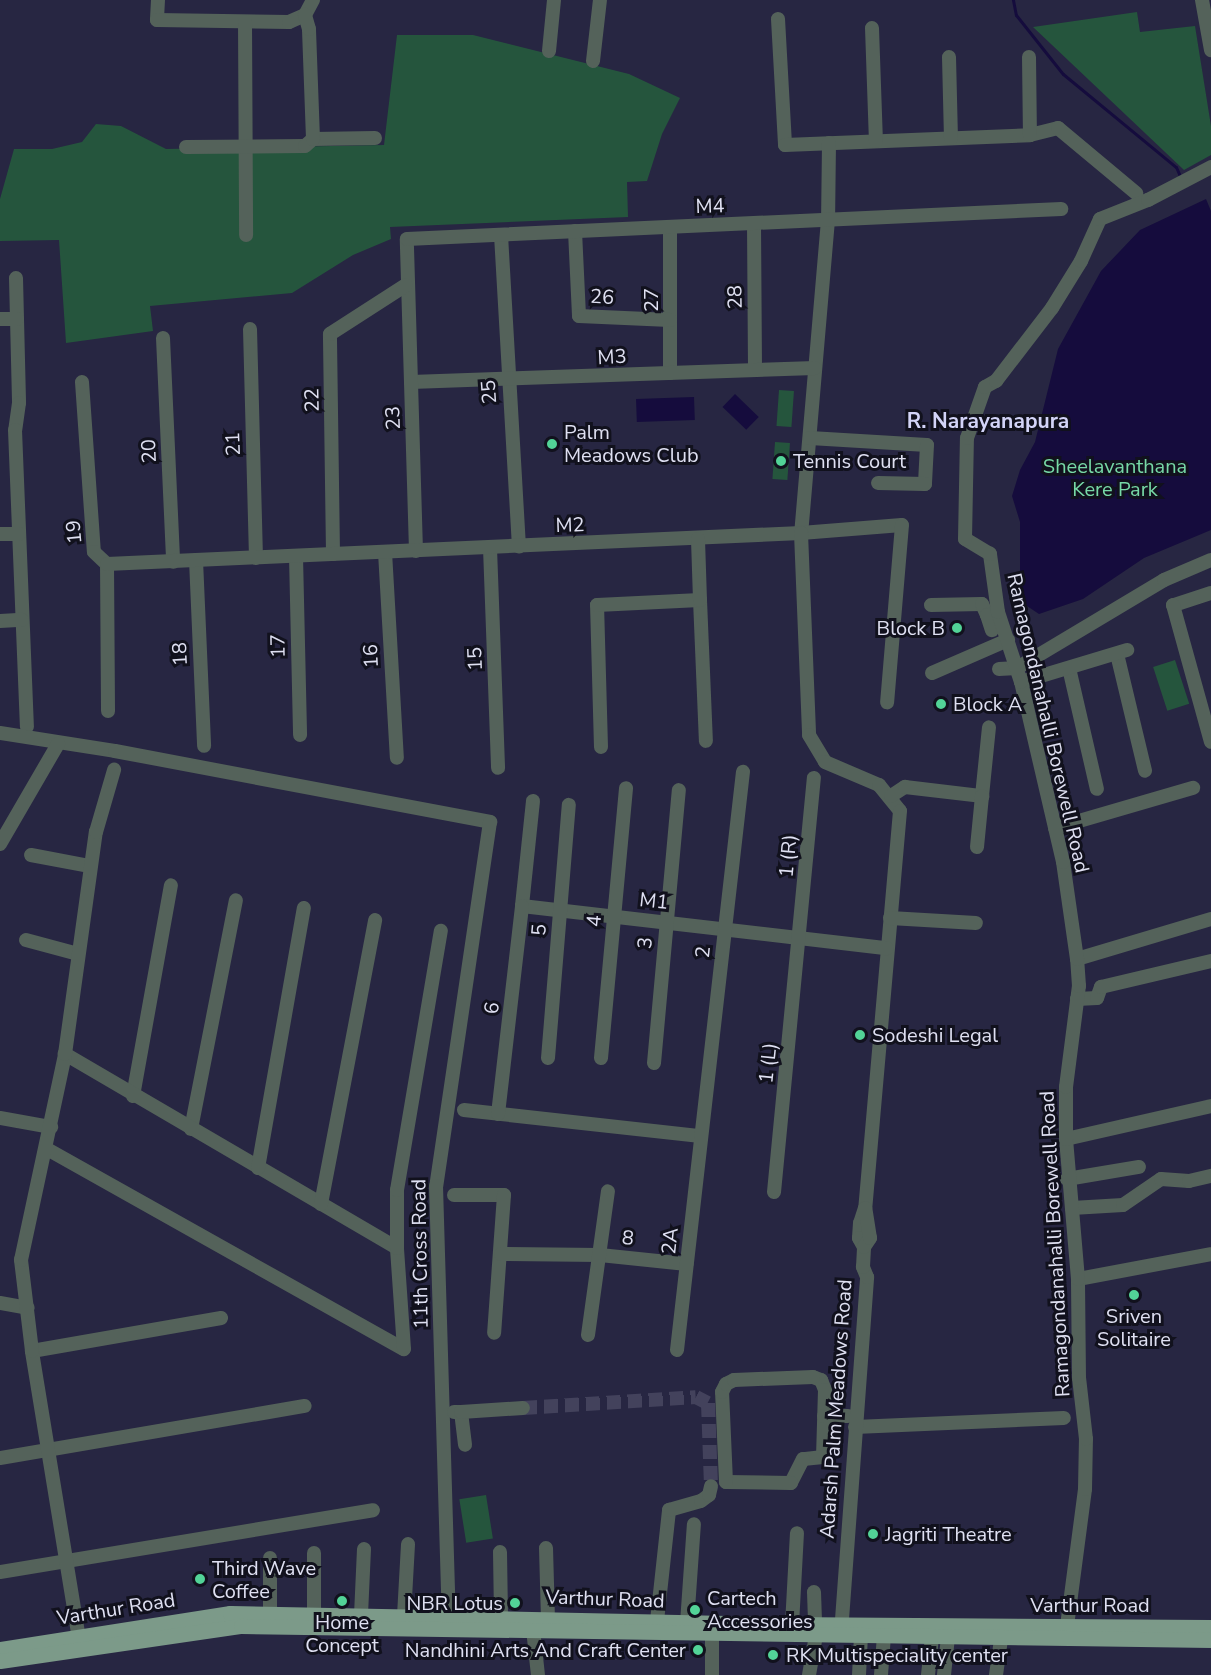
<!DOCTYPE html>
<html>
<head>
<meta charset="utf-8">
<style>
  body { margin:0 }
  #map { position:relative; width:1211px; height:1675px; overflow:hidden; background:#272642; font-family:"Nunito Sans",sans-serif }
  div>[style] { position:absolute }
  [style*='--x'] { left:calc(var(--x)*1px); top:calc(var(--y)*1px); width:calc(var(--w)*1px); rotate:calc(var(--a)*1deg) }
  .green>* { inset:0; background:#25553d; transform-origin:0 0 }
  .water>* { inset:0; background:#150c3d; transform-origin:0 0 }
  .stream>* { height:3px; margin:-1.5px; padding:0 1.5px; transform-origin:1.5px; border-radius:1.5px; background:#150c3d }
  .minor-tunnel>* { height:14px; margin-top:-7px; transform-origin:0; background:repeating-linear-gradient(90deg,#43425c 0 14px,transparent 0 21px) }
  .minor>* { height:14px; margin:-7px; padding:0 7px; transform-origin:7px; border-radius:7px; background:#54625a }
  .major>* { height:15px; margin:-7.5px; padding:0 7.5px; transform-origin:7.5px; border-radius:7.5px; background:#7c9a89 }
  .dots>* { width:16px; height:16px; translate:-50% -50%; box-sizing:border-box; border:3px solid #11111d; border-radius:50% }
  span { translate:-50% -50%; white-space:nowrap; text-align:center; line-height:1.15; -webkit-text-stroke:6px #11111d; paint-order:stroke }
  .street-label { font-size:20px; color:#dfe0f2 }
  .poi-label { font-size:20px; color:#dfe0f2 }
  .left { translate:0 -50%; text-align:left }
  .right { translate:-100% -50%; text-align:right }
  .park-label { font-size:20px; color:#77d9a7 }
  .neighbourhood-label { font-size:21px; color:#d3d4f8; font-weight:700 }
</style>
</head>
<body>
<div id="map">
  <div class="green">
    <div style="clip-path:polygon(1137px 12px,1140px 32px,1195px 26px,1211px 126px,1211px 155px,1184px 170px,1033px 27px)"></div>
    <div style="clip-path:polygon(397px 35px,473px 35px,629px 74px,680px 98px,662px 134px,647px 181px,627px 182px,628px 217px,390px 227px,391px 239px,353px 255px,292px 293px,150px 306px,153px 331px,66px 343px,59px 240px,0 241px,0 199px,14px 149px,52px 149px,82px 142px,96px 124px,121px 126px,166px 149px,384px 145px)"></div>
    <div style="left:779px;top:390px;width:15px;height:36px;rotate:4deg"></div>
    <div style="left:775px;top:442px;width:15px;height:37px;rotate:4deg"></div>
    <div style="left:1175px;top:660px;width:46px;height:23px;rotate:72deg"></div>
    <div style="left:486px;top:1495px;width:44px;height:27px;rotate:81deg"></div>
  </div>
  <div class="water">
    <div style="clip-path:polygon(1206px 199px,1211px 211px,1211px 530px,1144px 558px,1083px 599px,1039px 614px,1027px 606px,1020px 595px,1020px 522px,1012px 496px,1020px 470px,1035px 442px,1058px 349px,1101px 271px,1140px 230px)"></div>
    <div style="left:735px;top:394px;width:33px;height:18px;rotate:44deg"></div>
    <div style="left:694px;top:397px;width:23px;height:58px;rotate:88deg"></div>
  </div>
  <div class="stream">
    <div style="--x:1013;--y:0;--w:15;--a:79"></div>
    <div style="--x:1016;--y:15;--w:75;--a:51.5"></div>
    <div style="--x:1063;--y:74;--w:146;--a:39.5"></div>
    <div style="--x:1176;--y:167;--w:10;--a:66"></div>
  </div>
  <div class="minor-tunnel">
    <div style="--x:523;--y:1408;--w:173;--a:-3.6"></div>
    <div style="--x:696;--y:1397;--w:13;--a:27"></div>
    <div style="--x:708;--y:1403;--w:83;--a:87.9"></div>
  </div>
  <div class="minor">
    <div style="--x:158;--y:0;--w:20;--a:93"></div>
    <div style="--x:157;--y:20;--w:132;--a:0.9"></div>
    <div style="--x:289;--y:22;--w:17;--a:-24"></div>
    <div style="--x:305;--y:15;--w:17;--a:-62"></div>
    <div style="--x:1202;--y:0;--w:51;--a:79.8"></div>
    <div style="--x:778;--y:19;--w:126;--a:86.8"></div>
    <div style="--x:785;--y:145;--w:245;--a:-2.3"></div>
    <div style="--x:1030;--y:135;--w:29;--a:-14"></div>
    <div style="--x:1058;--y:128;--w:102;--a:39.8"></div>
    <div style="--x:245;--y:22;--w:213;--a:89.7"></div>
    <div style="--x:872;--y:28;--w:113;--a:88"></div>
    <div style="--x:549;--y:51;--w:51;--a:-84.4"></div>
    <div style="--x:949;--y:57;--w:81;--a:88.6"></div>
    <div style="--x:1029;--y:57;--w:78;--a:89.3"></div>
    <div style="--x:593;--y:61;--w:61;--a:-83.5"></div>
    <div style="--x:313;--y:139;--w:62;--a:-0.9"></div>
    <div style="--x:829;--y:143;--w:77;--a:90.7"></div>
    <div style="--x:828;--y:220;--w:314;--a:94.9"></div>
    <div style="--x:801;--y:533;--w:101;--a:-4.5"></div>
    <div style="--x:902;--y:525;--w:178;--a:94.8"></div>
    <div style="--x:186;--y:147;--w:119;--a:-0.5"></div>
    <div style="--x:305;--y:146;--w:11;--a:-41"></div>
    <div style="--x:313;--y:139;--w:110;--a:-92.1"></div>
    <div style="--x:309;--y:29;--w:15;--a:-106"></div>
    <div style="--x:754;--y:224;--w:146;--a:89.6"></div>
    <div style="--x:670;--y:227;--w:146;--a:90"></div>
    <div style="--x:575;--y:231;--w:85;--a:87.3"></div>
    <div style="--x:579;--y:316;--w:91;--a:2.5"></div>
    <div style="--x:501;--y:235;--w:312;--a:86.7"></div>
    <div style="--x:16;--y:278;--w:125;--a:88.6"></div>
    <div style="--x:19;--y:403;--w:27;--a:98"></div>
    <div style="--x:15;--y:430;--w:297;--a:87.7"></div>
    <div style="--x:0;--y:319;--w:17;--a:0"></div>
    <div style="--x:250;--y:329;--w:229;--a:88.5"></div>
    <div style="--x:163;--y:338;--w:224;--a:87.4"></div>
    <div style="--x:82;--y:382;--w:170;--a:86"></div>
    <div style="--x:94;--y:552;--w:18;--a:43"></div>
    <div style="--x:107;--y:564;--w:147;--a:89.6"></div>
    <div style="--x:411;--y:382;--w:404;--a:-2"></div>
    <div style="--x:810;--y:438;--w:117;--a:3.4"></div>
    <div style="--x:927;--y:445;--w:39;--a:93"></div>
    <div style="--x:925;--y:484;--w:47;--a:-178.8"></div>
    <div style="--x:0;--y:534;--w:19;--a:0"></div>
    <div style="--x:490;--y:548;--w:220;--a:87.9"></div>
    <div style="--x:416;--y:551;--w:312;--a:-91.7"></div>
    <div style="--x:407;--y:239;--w:655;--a:-2.63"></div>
    <div style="--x:385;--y:552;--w:206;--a:86.7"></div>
    <div style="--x:333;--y:554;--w:220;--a:-90.8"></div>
    <div style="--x:330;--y:334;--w:90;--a:-32.8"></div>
    <div style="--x:296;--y:556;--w:179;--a:88.7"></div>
    <div style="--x:196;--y:560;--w:186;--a:87.5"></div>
    <div style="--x:107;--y:564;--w:695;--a:-2.56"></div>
    <div style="--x:801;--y:533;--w:202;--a:87.7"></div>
    <div style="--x:809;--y:735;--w:31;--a:59"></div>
    <div style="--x:825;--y:762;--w:59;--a:23.1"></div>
    <div style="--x:879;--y:785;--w:33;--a:51"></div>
    <div style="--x:900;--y:811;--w:399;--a:95"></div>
    <div style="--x:865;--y:1208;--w:16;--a:108"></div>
    <div style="--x:860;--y:1223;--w:15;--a:94"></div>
    <div style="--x:859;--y:1238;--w:10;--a:61"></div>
    <div style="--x:1211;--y:593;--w:40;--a:162"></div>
    <div style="--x:1173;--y:605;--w:142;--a:74.5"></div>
    <div style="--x:700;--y:600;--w:141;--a:87.6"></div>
    <div style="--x:931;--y:605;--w:51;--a:-1.1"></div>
    <div style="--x:982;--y:604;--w:12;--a:66"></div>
    <div style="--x:987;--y:615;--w:11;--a:-15"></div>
    <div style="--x:987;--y:615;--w:16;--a:72"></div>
    <div style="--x:0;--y:621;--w:22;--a:-3"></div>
    <div style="--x:1117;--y:654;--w:120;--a:76.5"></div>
    <div style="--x:1069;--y:668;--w:124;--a:77"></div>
    <div style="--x:999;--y:669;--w:18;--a:-3"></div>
    <div style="--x:1017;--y:668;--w:171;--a:-30.9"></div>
    <div style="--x:1164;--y:580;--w:51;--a:-23.1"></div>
    <div style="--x:932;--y:673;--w:83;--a:-23.5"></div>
    <div style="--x:1021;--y:682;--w:111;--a:-16.8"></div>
    <div style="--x:0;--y:733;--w:116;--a:8.9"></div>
    <div style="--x:115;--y:751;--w:382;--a:10.7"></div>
    <div style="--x:490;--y:822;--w:368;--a:98.4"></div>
    <div style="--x:436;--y:1186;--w:432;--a:88.3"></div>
    <div style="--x:601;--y:747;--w:142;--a:-91.6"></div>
    <div style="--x:597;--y:605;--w:103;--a:-2.8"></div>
    <div style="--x:700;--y:600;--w:61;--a:-91.9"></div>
    <div style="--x:891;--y:796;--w:17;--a:-33"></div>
    <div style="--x:905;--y:787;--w:78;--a:6.7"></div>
    <div style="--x:982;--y:796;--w:69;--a:-84.2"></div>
    <div style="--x:533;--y:801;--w:106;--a:96"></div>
    <div style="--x:522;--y:906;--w:367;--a:6.6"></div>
    <div style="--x:1055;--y:828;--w:144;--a:-16.2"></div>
    <div style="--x:0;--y:844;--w:116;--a:-59.9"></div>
    <div style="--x:977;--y:847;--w:51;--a:-84.4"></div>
    <div style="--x:31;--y:855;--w:60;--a:10.6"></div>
    <div style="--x:890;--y:918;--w:86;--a:3.3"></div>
    <div style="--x:26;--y:940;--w:54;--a:15.1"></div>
    <div style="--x:1077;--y:959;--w:140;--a:-16.6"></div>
    <div style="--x:1077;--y:999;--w:20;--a:-3"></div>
    <div style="--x:1097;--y:998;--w:12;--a:-70"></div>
    <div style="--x:1101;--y:987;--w:113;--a:-13.3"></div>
    <div style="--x:548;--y:1058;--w:254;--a:-85.3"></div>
    <div style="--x:601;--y:1058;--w:271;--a:-84.7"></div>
    <div style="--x:654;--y:1063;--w:274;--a:-84.8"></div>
    <div style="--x:133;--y:1096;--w:214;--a:-79.8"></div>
    <div style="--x:464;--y:1110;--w:238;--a:6.3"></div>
    <div style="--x:498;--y:1114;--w:209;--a:-83.4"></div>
    <div style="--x:0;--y:1118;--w:52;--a:10"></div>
    <div style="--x:191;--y:1129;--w:233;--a:-78.9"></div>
    <div style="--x:1066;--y:1139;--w:149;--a:-12.8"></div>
    <div style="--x:47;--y:1149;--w:409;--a:29.3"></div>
    <div style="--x:404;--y:1349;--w:101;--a:-94"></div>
    <div style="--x:397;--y:1248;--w:385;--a:-149.7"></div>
    <div style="--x:258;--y:1168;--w:264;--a:-80"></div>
    <div style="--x:1067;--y:1179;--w:73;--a:-9.5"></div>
    <div style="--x:774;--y:1192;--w:416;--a:-84.5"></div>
    <div style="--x:454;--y:1195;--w:50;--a:0"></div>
    <div style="--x:504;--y:1195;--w:138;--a:94.1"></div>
    <div style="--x:321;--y:1204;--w:289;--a:-79.2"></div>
    <div style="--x:1072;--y:1208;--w:51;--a:-3.4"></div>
    <div style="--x:1123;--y:1205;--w:46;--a:-34.4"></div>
    <div style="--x:1161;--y:1179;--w:28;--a:4"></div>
    <div style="--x:1189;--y:1181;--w:23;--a:-13"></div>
    <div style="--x:397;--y:1248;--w:58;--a:-90"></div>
    <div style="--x:397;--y:1190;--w:263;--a:-80.4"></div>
    <div style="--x:501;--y:1254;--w:99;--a:0.6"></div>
    <div style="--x:600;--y:1255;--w:87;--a:5.9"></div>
    <div style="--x:1078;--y:1279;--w:135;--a:-10.6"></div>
    <div style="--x:0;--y:1303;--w:28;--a:10"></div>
    <div style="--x:588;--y:1335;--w:145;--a:-82.1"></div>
    <div style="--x:677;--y:1350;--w:582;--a:-83.49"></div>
    <div style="--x:32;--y:1351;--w:192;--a:-9.9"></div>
    <div style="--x:813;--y:1377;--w:9;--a:21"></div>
    <div style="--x:821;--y:1380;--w:11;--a:68"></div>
    <div style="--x:825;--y:1390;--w:67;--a:91.7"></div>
    <div style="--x:823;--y:1457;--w:20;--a:174"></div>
    <div style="--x:803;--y:1459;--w:27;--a:117"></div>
    <div style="--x:791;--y:1483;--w:65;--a:-179.1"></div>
    <div style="--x:726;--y:1482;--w:90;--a:-92.5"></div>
    <div style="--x:722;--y:1392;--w:9;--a:-63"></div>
    <div style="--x:726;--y:1384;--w:9;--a:-27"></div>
    <div style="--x:734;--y:1380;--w:79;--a:-2.2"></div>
    <div style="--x:454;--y:1412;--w:7;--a:0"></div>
    <div style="--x:461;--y:1412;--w:33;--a:83"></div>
    <div style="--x:461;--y:1412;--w:62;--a:-3.7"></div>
    <div style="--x:824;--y:1416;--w:24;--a:0"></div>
    <div style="--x:855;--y:1427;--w:209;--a:-2.5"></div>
    <div style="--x:0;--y:1458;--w:309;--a:-9.7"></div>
    <div style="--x:546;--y:1548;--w:70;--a:88.4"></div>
    <div style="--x:500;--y:1552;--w:66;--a:89.1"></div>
    <div style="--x:270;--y:1558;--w:56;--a:90"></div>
    <div style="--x:0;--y:1572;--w:378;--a:-9.4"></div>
    <div style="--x:814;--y:1592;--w:27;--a:88"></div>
    <div style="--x:314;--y:1614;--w:61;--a:-90"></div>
    <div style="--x:361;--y:1615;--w:66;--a:-87.4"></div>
    <div style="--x:404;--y:1616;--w:72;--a:-86.8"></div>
    <div style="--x:532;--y:1620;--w:55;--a:83.8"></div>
    <div style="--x:657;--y:1621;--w:112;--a:-83.8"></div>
    <div style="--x:669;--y:1510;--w:33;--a:-16"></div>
    <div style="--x:701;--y:1501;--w:10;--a:-37"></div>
    <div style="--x:709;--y:1495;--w:9;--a:-77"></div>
    <div style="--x:687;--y:1623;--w:99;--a:-86"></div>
    <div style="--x:792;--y:1625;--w:92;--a:-86.9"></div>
    <div style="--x:1067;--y:1626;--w:138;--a:-82.5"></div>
    <div style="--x:1085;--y:1489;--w:50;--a:-88.9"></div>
    <div style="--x:1086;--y:1439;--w:61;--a:-96.5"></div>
    <div style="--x:1079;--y:1378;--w:99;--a:-90.6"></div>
    <div style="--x:1078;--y:1279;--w:141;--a:-94.9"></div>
    <div style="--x:1066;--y:1139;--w:52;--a:-90"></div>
    <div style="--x:1066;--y:1087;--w:102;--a:-82.7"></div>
    <div style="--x:1079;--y:986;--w:27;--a:-94"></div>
    <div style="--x:1077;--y:959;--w:98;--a:-98.2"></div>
    <div style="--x:1063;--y:862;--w:185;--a:-103.1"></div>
    <div style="--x:1021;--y:682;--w:74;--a:-108.2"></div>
    <div style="--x:998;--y:612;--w:59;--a:-97.9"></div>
    <div style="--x:990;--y:554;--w:29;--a:-149"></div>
    <div style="--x:965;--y:539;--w:101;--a:-88.9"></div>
    <div style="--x:967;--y:438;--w:54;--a:-70.6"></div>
    <div style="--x:985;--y:387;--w:13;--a:-29"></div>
    <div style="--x:996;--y:381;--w:92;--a:-52.5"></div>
    <div style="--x:1052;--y:308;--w:55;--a:-58.3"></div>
    <div style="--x:1081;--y:261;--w:46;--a:-65.7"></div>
    <div style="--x:1100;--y:219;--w:52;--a:-21.6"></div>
    <div style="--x:1148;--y:200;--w:71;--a:-27.6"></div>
    <div style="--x:841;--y:1633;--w:357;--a:-85.8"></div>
    <div style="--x:867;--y:1277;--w:11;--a:-112"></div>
    <div style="--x:863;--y:1267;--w:20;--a:-87"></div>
    <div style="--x:864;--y:1247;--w:11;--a:-56"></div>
    <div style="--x:870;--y:1238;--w:30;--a:-99"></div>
    <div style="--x:80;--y:1645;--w:298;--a:-99.3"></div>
    <div style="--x:32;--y:1351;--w:92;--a:-96.9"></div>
    <div style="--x:21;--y:1260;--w:211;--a:-77.9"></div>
    <div style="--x:65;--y:1054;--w:224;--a:-82.1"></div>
    <div style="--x:96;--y:832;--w:65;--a:-73.8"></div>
    <div style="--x:712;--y:1675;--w:52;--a:-90"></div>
    <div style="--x:809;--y:1675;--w:40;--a:-80"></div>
    <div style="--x:859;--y:1675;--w:40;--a:-87.1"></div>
    <div style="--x:881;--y:1675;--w:40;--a:-85.7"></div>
    <div style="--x:928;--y:1675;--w:38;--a:-84"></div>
    <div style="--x:944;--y:1675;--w:38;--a:-84"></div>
    <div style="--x:996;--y:1675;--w:37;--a:-82"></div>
  </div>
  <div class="major">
    <div style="--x:0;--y:1649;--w:233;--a:-8.9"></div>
    <div style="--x:230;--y:1613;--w:548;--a:1.15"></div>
    <div style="--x:778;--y:1624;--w:433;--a:0.4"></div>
    <div style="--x:0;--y:1661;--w:244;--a:-8.3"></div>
    <div style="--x:241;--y:1626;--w:970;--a:0.83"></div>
  </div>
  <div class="dots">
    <div style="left:552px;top:444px;background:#52d397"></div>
    <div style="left:781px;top:461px;background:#52d397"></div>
    <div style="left:957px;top:628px;background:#52d397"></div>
    <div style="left:941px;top:704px;background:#52d397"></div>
    <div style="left:860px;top:1035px;background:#52d397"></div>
    <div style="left:1134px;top:1295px;background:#52d397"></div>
    <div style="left:873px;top:1534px;background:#52d397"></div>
    <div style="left:200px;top:1579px;background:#52d397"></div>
    <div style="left:342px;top:1601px;background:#52d397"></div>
    <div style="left:515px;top:1603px;background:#52d397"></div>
    <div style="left:695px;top:1610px;background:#52d397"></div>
    <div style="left:698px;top:1650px;background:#52d397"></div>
    <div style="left:773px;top:1655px;background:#52d397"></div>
  </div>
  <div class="street-label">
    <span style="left:710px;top:206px;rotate:-2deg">M4</span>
    <span style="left:602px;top:297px;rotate:3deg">26</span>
    <span style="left:735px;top:297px;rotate:-91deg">28</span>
    <span style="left:651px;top:300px;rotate:-90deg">27</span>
    <span style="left:612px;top:357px;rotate:-3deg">M3</span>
    <span style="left:489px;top:392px;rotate:-94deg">25</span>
    <span style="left:312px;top:400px;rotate:-91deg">22</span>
    <span style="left:393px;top:418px;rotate:-92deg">23</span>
    <span style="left:233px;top:444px;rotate:-92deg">21</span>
    <span style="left:149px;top:451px;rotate:-93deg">20</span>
    <span style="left:570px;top:525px;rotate:-2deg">M2</span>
    <span style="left:74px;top:532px;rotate:-95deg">19</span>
    <span style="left:278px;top:646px;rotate:-91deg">17</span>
    <span style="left:180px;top:654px;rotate:-93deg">18</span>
    <span style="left:371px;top:656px;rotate:-93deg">16</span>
    <span style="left:475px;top:659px;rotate:-92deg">15</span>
    <span style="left:1048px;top:723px;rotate:77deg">Ramagondanahalli Borewell Road</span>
    <span style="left:788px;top:856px;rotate:-85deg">1 (R)</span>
    <span style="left:654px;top:901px;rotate:6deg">M1</span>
    <span style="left:594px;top:921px;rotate:-85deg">4</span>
    <span style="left:539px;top:930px;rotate:-85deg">5</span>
    <span style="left:645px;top:943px;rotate:-85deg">3</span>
    <span style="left:703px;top:952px;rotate:-84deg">2</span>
    <span style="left:492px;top:1008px;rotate:-84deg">6</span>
    <span style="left:768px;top:1063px;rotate:-84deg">1 (L)</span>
    <span style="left:628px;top:1238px;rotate:6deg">8</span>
    <span style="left:670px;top:1241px;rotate:-84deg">2A</span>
    <span style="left:1055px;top:1244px;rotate:-93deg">Ramagondanahalli Borewell Road</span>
    <span style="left:420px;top:1254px;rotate:-91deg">11th Cross Road</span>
    <span style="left:836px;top:1409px;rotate:-86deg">Adarsh Palm Meadows Road</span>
    <span style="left:605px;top:1599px;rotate:2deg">Varthur Road</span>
    <span style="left:1090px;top:1605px">Varthur Road</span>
    <span style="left:116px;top:1609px;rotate:-9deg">Varthur Road</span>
  </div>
  <div class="poi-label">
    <span class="left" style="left:564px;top:444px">Palm<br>Meadows Club</span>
    <span class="left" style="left:793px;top:461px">Tennis Court</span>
    <span class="right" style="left:945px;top:628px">Block B</span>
    <span class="left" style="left:953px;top:704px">Block A</span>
    <span class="left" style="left:872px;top:1035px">Sodeshi Legal</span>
    <span style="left:1134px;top:1328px">Sriven<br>Solitaire</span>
    <span class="left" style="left:885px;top:1534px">Jagriti Theatre</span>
    <span class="left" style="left:212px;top:1580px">Third Wave<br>Coffee</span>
    <span class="left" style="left:707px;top:1610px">Cartech<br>Accessories</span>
    <span class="right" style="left:503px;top:1603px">NBR Lotus</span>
    <span style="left:342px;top:1634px">Home<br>Concept</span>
    <span class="right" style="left:686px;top:1650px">Nandhini Arts And Craft Center</span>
    <span class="left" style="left:786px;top:1655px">RK Multispeciality center</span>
  </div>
  <div class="park-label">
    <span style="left:1115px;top:478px">Sheelavanthana<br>Kere Park</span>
  </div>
  <div class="neighbourhood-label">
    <span style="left:988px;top:421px">R. Narayanapura</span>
  </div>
</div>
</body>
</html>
